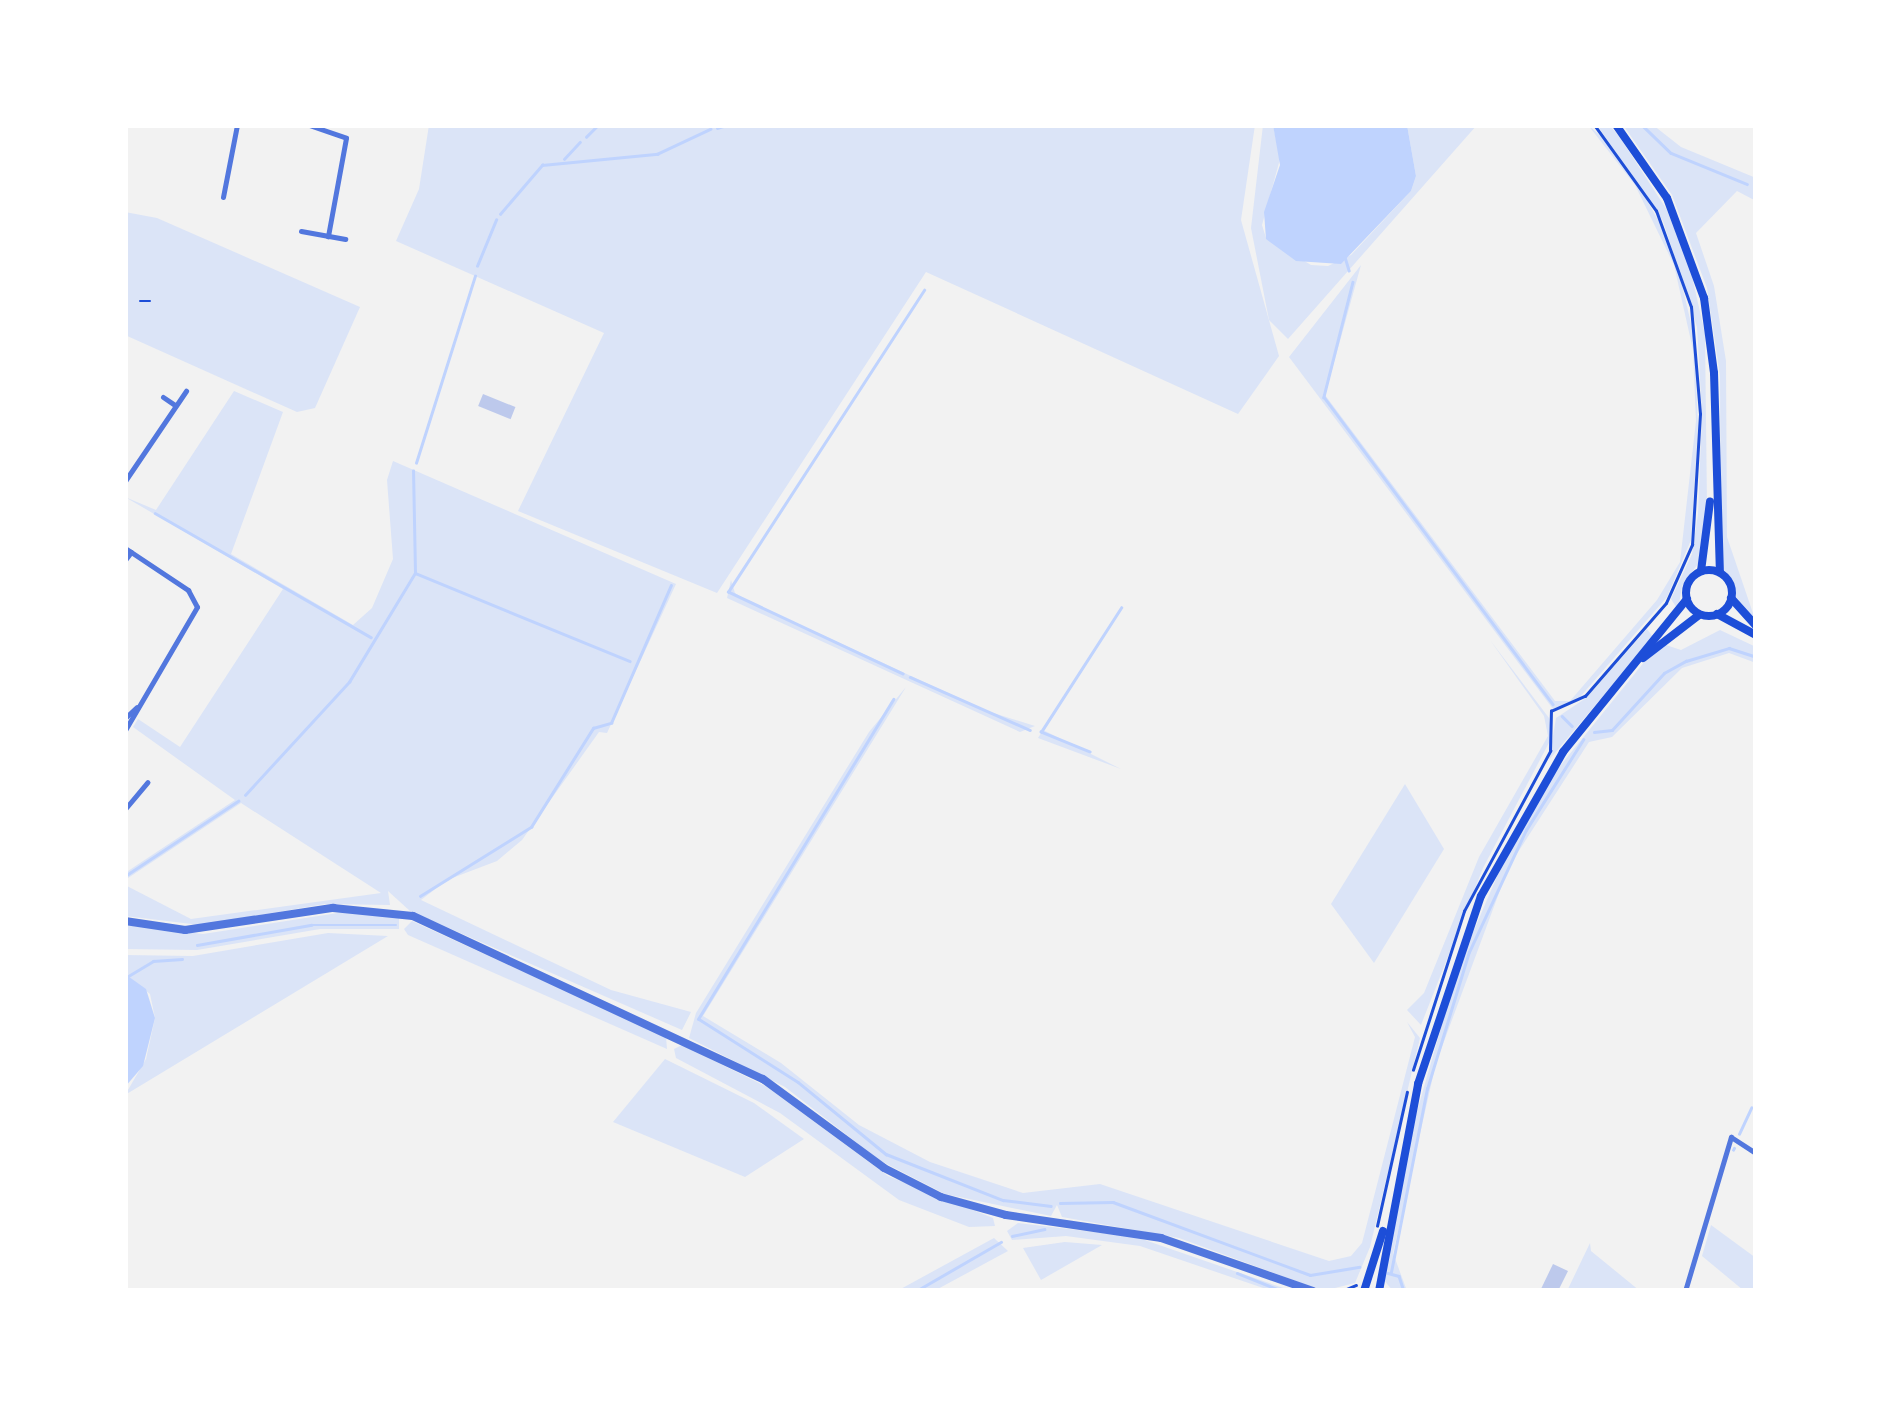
<!DOCTYPE html>
<html>
<head>
<meta charset="utf-8">
<style>
  body { margin:0 }
  #map { position:relative; width:1881px; height:1416px; overflow:hidden; background:#f2f2f2; font-family:"DejaVu Sans",sans-serif }
  div>[style] { position:absolute }
  [style*='--x'] { left:calc(var(--x)*1px); top:calc(var(--y)*1px); width:calc(var(--w)*1px); rotate:calc(var(--a)*1deg) }
  .green>* { inset:0; background:#dbe4f7 }
  .water>* { inset:0; background:#bfd3fe }
  .stream>* { height:2.5px; margin:-1.25px; padding:0 1.25px; transform-origin:1.25px; border-radius:1.25px; background:#bfd3fe }
  .building>* { inset:0; background:#bdc9ec; transform-origin:0 0 }
  .path>* { height:2.5px; margin:-1.25px; padding:0 1.25px; transform-origin:1.25px; border-radius:1.25px; background:#1d4ed8 }
  .minor>* { height:5px; margin:-2.5px; padding:0 2.5px; transform-origin:2.5px; border-radius:2.5px; background:#5277de }
  .tertiary>* { height:8px; margin:-4px; padding:0 4px; transform-origin:4px; border-radius:4px; background:#5277de }
  .secondary>* { height:8px; margin:-4px; padding:0 4px; transform-origin:4px; border-radius:4px; background:#1d4ed8 }
  .secondary>.ring { margin:-4px; padding:0; box-sizing:content-box; background:none; border:8px solid #1d4ed8; border-radius:50% }
  span { translate:-50% -50%; white-space:nowrap; text-align:center; line-height:1.15; -webkit-text-stroke:8px #fff; paint-order:stroke }
  .frame { position:absolute; inset:0; border:128px solid #fff; pointer-events:none }
</style>
</head>
<body>
<div id="map">
  <div class="green">
    <div style="clip-path:polygon(429px 125px,1255px 125px,1241px 220px,1279px 356px,1238px 414px,926px 272px,717px 593px,518px 511px,604px 333px,396px 241px,419px 189px)"></div>
    <div style="clip-path:polygon(1263px 125px,1273px 125px,1280px 159px,1262px 225px,1266px 238px,1311px 265px,1328px 266px,1351px 255px,1411px 191px,1416px 176px,1407px 125px,1477px 125px,1288px 339px,1269px 320px,1251px 228px)"></div>
    <div style="clip-path:polygon(1588px 125px,1604px 139px,1638px 184px,1659px 222px,1677px 264px,1694px 336px,1698px 427px,1691px 540px,1667px 597px,1580px 697px,1553px 709px,1289px 357px,1361px 265px,1325px 395px,1555px 701px,1570px 701px,1657px 600px,1680px 562px,1696px 421px,1693px 350px,1674px 265px,1635px 185px)"></div>
    <div style="clip-path:polygon(1597px 125px,1609px 125px,1619px 136px,1667px 210px,1691px 272px,1705px 334px,1707px 505px,1700px 561px,1682px 586px,1678px 610px,1671px 599px,1692px 554px,1698px 514px,1702px 414px,1697px 327px,1663px 221px)"></div>
    <div style="clip-path:polygon(1623px 125px,1653px 125px,1681px 147px,1756px 178px,1756px 201px,1737px 191px,1696px 233px,1714px 286px,1726px 361px,1727px 537px,1756px 622px,1739px 603px,1721px 563px,1720px 376px,1707px 288px,1672px 195px)"></div>
    <div style="clip-path:polygon(125px 212px,157px 218px,360px 307px,315px 408px,297px 412px,125px 335px)"></div>
    <div style="clip-path:polygon(234px 391px,283px 412px,231px 554px,353px 625px,372px 608px,393px 559px,387px 480px,393px 461px,676px 584px,607px 733px,599px 732px,522px 840px,497px 861px,447px 880px,421px 900px,611px 990px,691px 1012px,682px 1030px,410px 911px,388px 891px,390px 905px,325px 904px,200px 925px,125px 916px,125px 885px,191px 919px,381px 893px,241px 803px,125px 880px,125px 873px,235px 800px,133px 727px,138px 719px,180px 747px,283px 589px,125px 497px,156px 510px)"></div>
    <div style="clip-path:polygon(1158px 546px,1043px 730px,1121px 769px,1038px 738px)"></div>
    <div style="clip-path:polygon(731px 580px,735px 593px,746px 600px,987px 711px,1035px 726px,1020px 732px,727px 598px)"></div>
    <div style="clip-path:polygon(1647px 629px,1653px 637px,1549px 760px,1556px 718px,1586px 698px)"></div>
    <div style="clip-path:polygon(1720px 630px,1756px 647px,1756px 663px,1729px 653px,1682px 668px,1612px 737px,1589px 742px,1509px 866px,1436px 1063px,1393px 1253px,1407px 1291px,1393px 1291px,1383px 1279px,1416px 1115px,1459px 965px,1508px 851px,1556px 771px,1645px 661px,1663px 644px,1681px 650px)"></div>
    <div style="clip-path:polygon(1490px 640px,1549px 718px,1552px 737px,1483px 868px,1421px 1025px,1407px 1010px,1424px 993px,1479px 857px,1548px 736px,1544px 716px)"></div>
    <div style="clip-path:polygon(906px 687px,703px 1016px,781px 1063px,859px 1125px,930px 1162px,1023px 1193px,1100px 1184px,1329px 1261px,1351px 1256px,1362px 1243px,1415px 1037px,1407px 1022px,1420px 1038px,1370px 1247px,1355px 1283px,1323px 1291px,1179px 1238px,1062px 1217px,1057px 1205px,1051px 1216px,945px 1194px,879px 1160px,785px 1087px,689px 1038px,696px 1013px,869px 732px)"></div>
    <div style="clip-path:polygon(1405px 784px,1444px 849px,1374px 963px,1331px 904px)"></div>
    <div style="clip-path:polygon(344px 912px,399px 918px,399px 929px,320px 929px,197px 950px,125px 949px,125px 925px,203px 934px)"></div>
    <div style="clip-path:polygon(412px 921px,666px 1037px,667px 1049px,408px 935px,404px 929px)"></div>
    <div style="clip-path:polygon(328px 933px,388px 936px,125px 1095px,146px 1059px,155px 1018px,150px 994px,125px 974px,125px 955px,193px 956px)"></div>
    <div style="clip-path:polygon(682px 1045px,767px 1087px,888px 1176px,993px 1218px,995px 1226px,969px 1227px,899px 1200px,780px 1113px,676px 1058px,674px 1049px)"></div>
    <div style="clip-path:polygon(665px 1059px,754px 1103px,804px 1139px,745px 1177px,613px 1122px)"></div>
    <div style="clip-path:polygon(1018px 1223px,1136px 1237px,1292px 1291px,1272px 1291px,1140px 1246px,1066px 1236px,1012px 1240px,1007px 1231px)"></div>
    <div style="clip-path:polygon(1711px 1225px,1756px 1258px,1756px 1291px,1743px 1290px,1702px 1256px)"></div>
    <div style="clip-path:polygon(994px 1238px,1008px 1251px,934px 1291px,897px 1291px)"></div>
    <div style="clip-path:polygon(1065px 1242px,1102px 1245px,1041px 1280px,1023px 1248px)"></div>
    <div style="clip-path:polygon(1590px 1243px,1591px 1251px,1640px 1291px,1567px 1291px)"></div>
  </div>
  <div class="water">
    <div style="clip-path:polygon(1273px 125px,1407px 125px,1416px 176px,1411px 191px,1341px 264px,1296px 261px,1266px 239px,1264px 212px,1280px 165px)"></div>
    <div style="clip-path:polygon(125px 974px,146px 989px,155px 1018px,143px 1066px,125px 1087px)"></div>
  </div>
  <div class="stream">
    <div style="--x:1642;--y:125;--w:40;--a:44"></div>
    <div style="--x:1671;--y:153;--w:82;--a:22.2"></div>
    <div style="--x:717;--y:128;--w:9;--a:-18"></div>
    <div style="--x:586;--y:137;--w:17;--a:-45"></div>
    <div style="--x:564;--y:159;--w:23;--a:-47"></div>
    <div style="--x:500;--y:214;--w:65;--a:-49.4"></div>
    <div style="--x:542;--y:165;--w:116;--a:-5.5"></div>
    <div style="--x:657;--y:154;--w:59;--a:-25.3"></div>
    <div style="--x:1345;--y:257;--w:14;--a:73"></div>
    <div style="--x:477;--y:266;--w:50;--a:-67.6"></div>
    <div style="--x:1353;--y:282;--w:119;--a:104.2"></div>
    <div style="--x:1324;--y:397;--w:383;--a:53.3"></div>
    <div style="--x:416;--y:463;--w:196;--a:-72.5"></div>
    <div style="--x:155;--y:513;--w:249;--a:29.9"></div>
    <div style="--x:415;--y:573;--w:232;--a:22.3"></div>
    <div style="--x:903;--y:674;--w:193;--a:-154.9"></div>
    <div style="--x:728;--y:592;--w:360;--a:-57"></div>
    <div style="--x:910;--y:677;--w:131;--a:23.8"></div>
    <div style="--x:894;--y:699;--w:375;--a:121.4"></div>
    <div style="--x:699;--y:1019;--w:117;--a:32.5"></div>
    <div style="--x:798;--y:1082;--w:114;--a:39.3"></div>
    <div style="--x:886;--y:1154;--w:126;--a:21.5"></div>
    <div style="--x:1003;--y:1200;--w:48;--a:7.1"></div>
    <div style="--x:1562;--y:716;--w:14;--a:45"></div>
    <div style="--x:1594;--y:732;--w:18;--a:-6"></div>
    <div style="--x:1612;--y:730;--w:77;--a:-47.6"></div>
    <div style="--x:1664;--y:673;--w:25;--a:-29"></div>
    <div style="--x:1686;--y:661;--w:45;--a:-16.8"></div>
    <div style="--x:1729;--y:648;--w:28;--a:18"></div>
    <div style="--x:1090;--y:752;--w:53;--a:-157.8"></div>
    <div style="--x:1041;--y:732;--w:148;--a:-57.2"></div>
    <div style="--x:245;--y:795;--w:154;--a:-47.4"></div>
    <div style="--x:349;--y:682;--w:127;--a:-58.8"></div>
    <div style="--x:415;--y:573;--w:102;--a:-91.1"></div>
    <div style="--x:125;--y:876;--w:136;--a:-33.6"></div>
    <div style="--x:420;--y:896;--w:131;--a:-31.9"></div>
    <div style="--x:531;--y:827;--w:117;--a:-57.9"></div>
    <div style="--x:593;--y:728;--w:19;--a:-16"></div>
    <div style="--x:611;--y:723;--w:150;--a:-66.5"></div>
    <div style="--x:197;--y:945;--w:116;--a:-10"></div>
    <div style="--x:311;--y:925;--w:85;--a:0"></div>
    <div style="--x:125;--y:978;--w:33;--a:-31"></div>
    <div style="--x:153;--y:961;--w:29;--a:-4"></div>
    <div style="--x:1755;--y:1093;--w:3;--a:-72"></div>
    <div style="--x:1739;--y:1134;--w:29;--a:-65"></div>
    <div style="--x:1733;--y:1150;--w:2;--a:-63"></div>
    <div style="--x:1060;--y:1203;--w:53;--a:-1.1"></div>
    <div style="--x:1113;--y:1202;--w:210;--a:20.3"></div>
    <div style="--x:1310;--y:1275;--w:50;--a:-9.3"></div>
    <div style="--x:1012;--y:1236;--w:33;--a:-12"></div>
    <div style="--x:1391;--y:1272;--w:187;--a:-78.9"></div>
    <div style="--x:1427;--y:1089;--w:143;--a:-73"></div>
    <div style="--x:1469;--y:952;--w:135;--a:-65"></div>
    <div style="--x:1526;--y:830;--w:107;--a:-57.7"></div>
    <div style="--x:1237;--y:1273;--w:48;--a:21.8"></div>
    <div style="--x:1388;--y:1273;--w:11;--a:15"></div>
    <div style="--x:1399;--y:1276;--w:16;--a:72"></div>
    <div style="--x:916;--y:1291;--w:98;--a:-30"></div>
  </div>
  <div class="building">
    <div style="left:483px;top:394px;width:35px;height:13px;rotate:22deg"></div>
    <div style="clip-path:polygon(1553px 1264px,1568px 1271px,1558px 1291px,1540px 1291px)"></div>
  </div>
  <div class="path">
    <div style="--x:140;--y:301;--w:10;--a:0"></div>
    <div style="--x:1413;--y:1070;--w:167;--a:-72.2"></div>
    <div style="--x:1464;--y:911;--w:182;--a:-61.7"></div>
    <div style="--x:1550;--y:751;--w:40;--a:-88.6"></div>
    <div style="--x:1551;--y:711;--w:37;--a:-24"></div>
    <div style="--x:1585;--y:696;--w:123;--a:-48.9"></div>
    <div style="--x:1666;--y:603;--w:64;--a:-65.9"></div>
    <div style="--x:1692;--y:545;--w:131;--a:-86.5"></div>
    <div style="--x:1700;--y:414;--w:107;--a:-94.8"></div>
    <div style="--x:1691;--y:307;--w:102;--a:-110"></div>
    <div style="--x:1656;--y:211;--w:106;--a:-125.8"></div>
    <div style="--x:1377;--y:1226;--w:137;--a:-77.4"></div>
    <div style="--x:1342;--y:1291;--w:15;--a:-23"></div>
  </div>
  <div class="minor">
    <div style="--x:309;--y:125;--w:39;--a:19"></div>
    <div style="--x:346;--y:138;--w:100;--a:100.4"></div>
    <div style="--x:223;--y:197;--w:73;--a:-79"></div>
    <div style="--x:301;--y:231;--w:45;--a:10.3"></div>
    <div style="--x:163;--y:397;--w:14;--a:34"></div>
    <div style="--x:125;--y:481;--w:109;--a:-55.9"></div>
    <div style="--x:125;--y:548;--w:76;--a:33.7"></div>
    <div style="--x:188;--y:590;--w:19;--a:62"></div>
    <div style="--x:197;--y:607;--w:143;--a:120.3"></div>
    <div style="--x:125;--y:560;--w:10;--a:-53"></div>
    <div style="--x:125;--y:718;--w:16;--a:-43"></div>
    <div style="--x:125;--y:809;--w:35;--a:-50"></div>
    <div style="--x:1685;--y:1291;--w:161;--a:-73.4"></div>
    <div style="--x:1731;--y:1137;--w:30;--a:33"></div>
  </div>
  <div class="tertiary">
    <div style="--x:125;--y:921;--w:61;--a:8.5"></div>
    <div style="--x:185;--y:930;--w:150;--a:-8.5"></div>
    <div style="--x:333;--y:908;--w:80;--a:5.7"></div>
    <div style="--x:413;--y:916;--w:386;--a:25"></div>
    <div style="--x:763;--y:1079;--w:150;--a:36.3"></div>
    <div style="--x:884;--y:1168;--w:64;--a:27"></div>
    <div style="--x:941;--y:1197;--w:67;--a:15.5"></div>
    <div style="--x:1006;--y:1215;--w:157;--a:8.4"></div>
    <div style="--x:1161;--y:1238;--w:161;--a:19.2"></div>
  </div>
  <div class="secondary">
    <div style="--x:1616;--y:125;--w:89;--a:55.1"></div>
    <div style="--x:1667;--y:198;--w:107;--a:69.7"></div>
    <div style="--x:1704;--y:298;--w:76;--a:82.4"></div>
    <div style="--x:1714;--y:373;--w:199;--a:88.3"></div>
    <div class="ring" style="left:1686px;top:570px;width:38px;height:38px"></div>
    <div style="--x:1701;--y:571;--w:70;--a:-82.6"></div>
    <div style="--x:1731;--y:598;--w:38;--a:48"></div>
    <div style="--x:1717;--y:614;--w:44;--a:28.3"></div>
    <div style="--x:1643;--y:658;--w:71;--a:-37.5"></div>
    <div style="--x:1364;--y:1291;--w:63;--a:-72.4"></div>
    <div style="--x:1379;--y:1291;--w:211;--a:-79.3"></div>
    <div style="--x:1418;--y:1084;--w:198;--a:-71.5"></div>
    <div style="--x:1481;--y:896;--w:166;--a:-60.3"></div>
    <div style="--x:1563;--y:752;--w:197;--a:-51"></div>
  </div>
  <div class="frame"></div>
</div>
</body>
</html>
